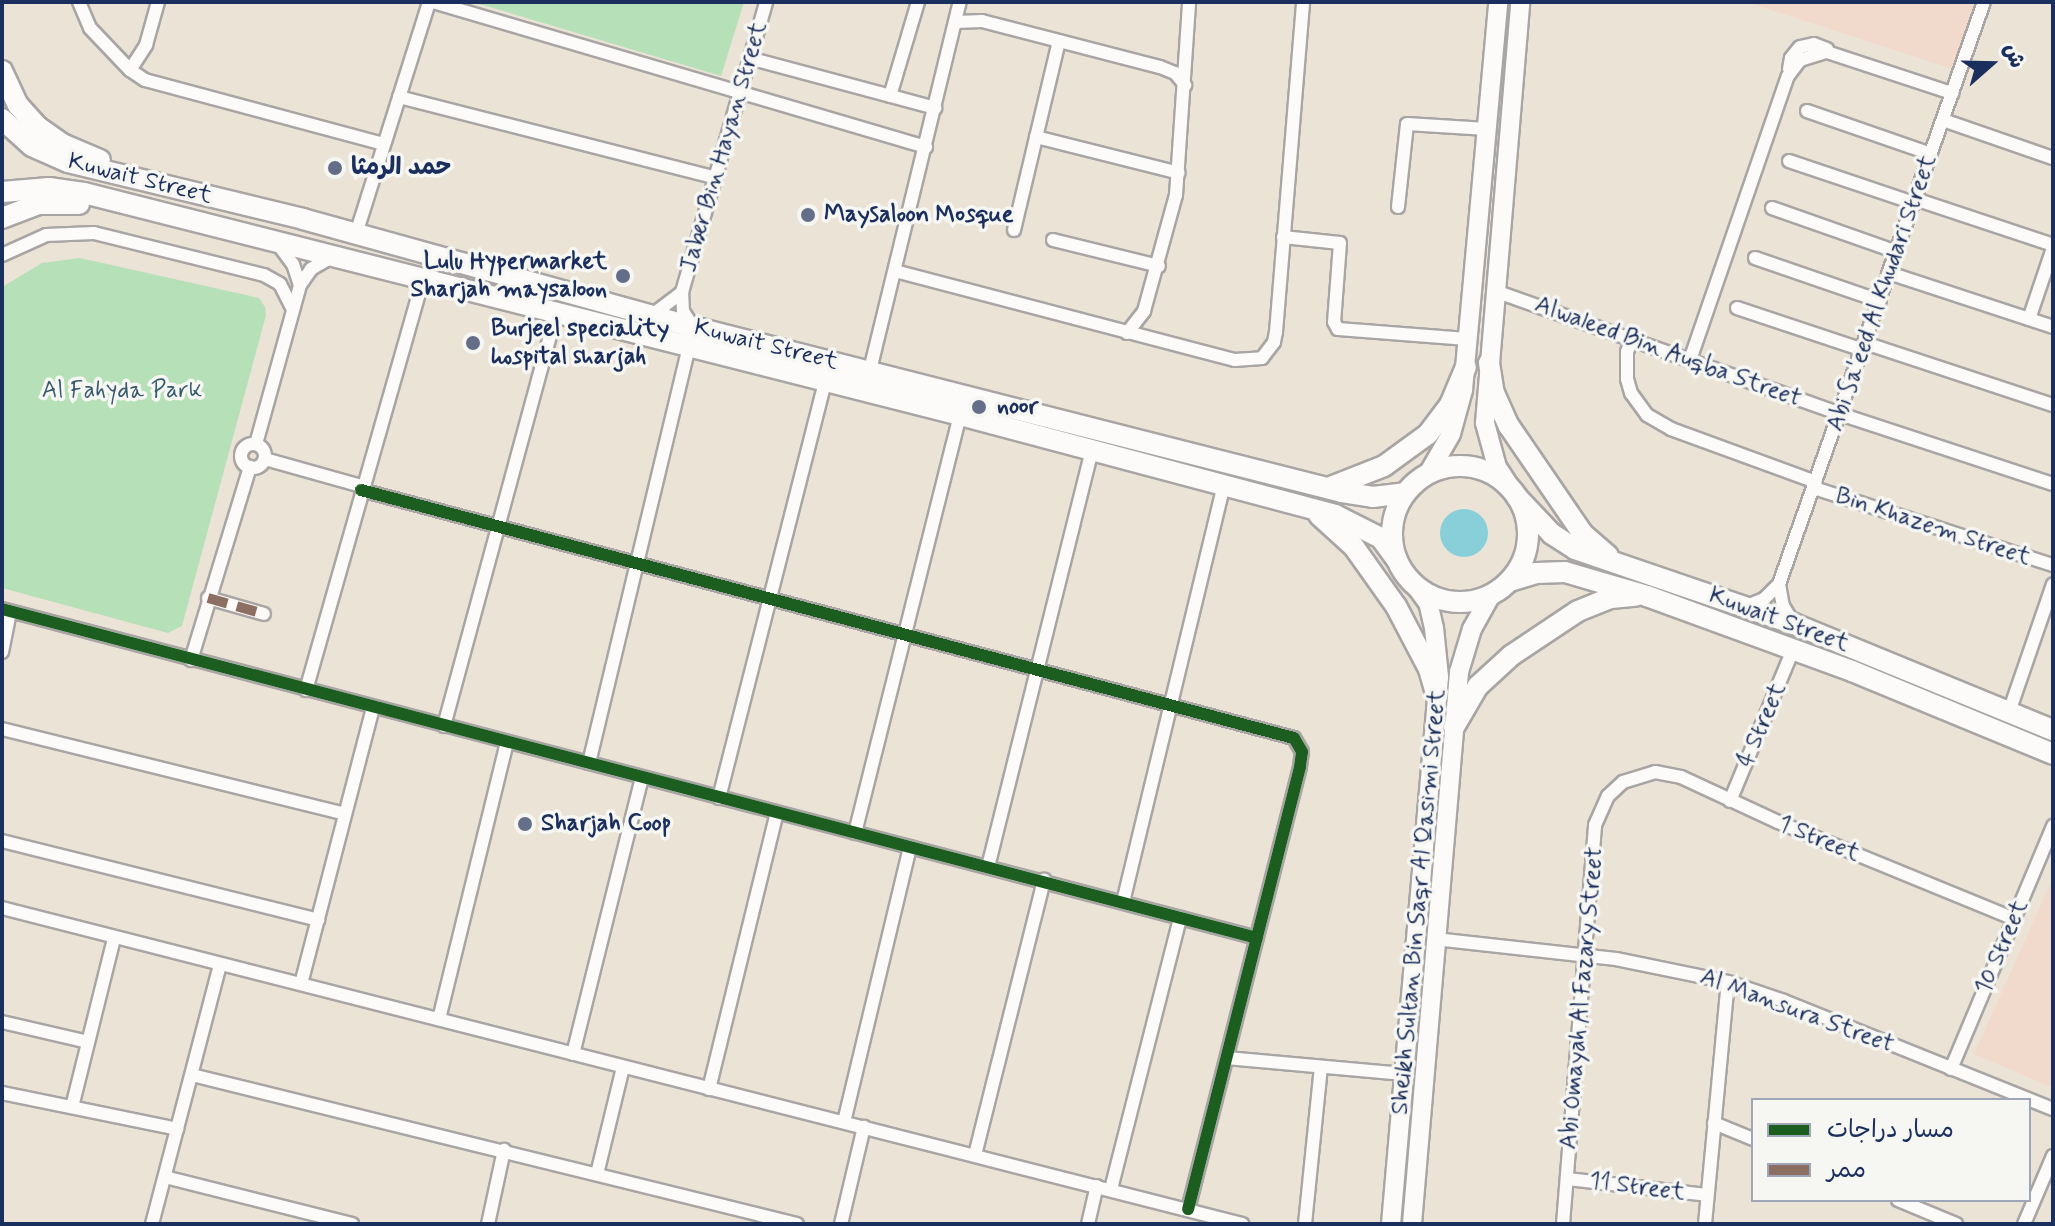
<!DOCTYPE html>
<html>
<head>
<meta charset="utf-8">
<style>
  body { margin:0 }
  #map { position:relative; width:2055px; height:1226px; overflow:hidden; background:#ebe3d6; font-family:Mynerve,"Playpen Sans Arabic",sans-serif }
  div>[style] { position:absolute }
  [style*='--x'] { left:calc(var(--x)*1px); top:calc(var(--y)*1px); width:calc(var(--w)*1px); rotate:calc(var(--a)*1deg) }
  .built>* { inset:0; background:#f1dacc }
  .green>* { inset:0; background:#b6e0b7 }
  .water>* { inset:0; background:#88cfda }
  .round { border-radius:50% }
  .roads { filter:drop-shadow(2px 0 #a8a5a4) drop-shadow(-2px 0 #a8a5a4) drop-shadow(0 2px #a8a5a4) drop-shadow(0 -2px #a8a5a4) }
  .minor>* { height:12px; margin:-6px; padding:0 6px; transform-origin:6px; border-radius:6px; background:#fcfbf9 }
  .minor>.ring { margin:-6px; padding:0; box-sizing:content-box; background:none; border:12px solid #fcfbf9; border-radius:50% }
  .secondary>* { height:18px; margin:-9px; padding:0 9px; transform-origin:9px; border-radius:9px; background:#fcfbf9 }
  .primary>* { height:20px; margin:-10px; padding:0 10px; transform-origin:10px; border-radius:10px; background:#fcfbf9 }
  .primary>.ring { margin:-10px; padding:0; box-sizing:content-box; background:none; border:20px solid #fcfbf9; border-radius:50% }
  .quiet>* { height:10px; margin-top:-5px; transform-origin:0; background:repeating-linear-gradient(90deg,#8d6e63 0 20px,transparent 0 30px) }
  .cycleway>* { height:12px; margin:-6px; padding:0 6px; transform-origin:6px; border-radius:6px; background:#1b5e20 }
  .dots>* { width:22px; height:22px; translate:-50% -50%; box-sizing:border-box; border:4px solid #f6f6f2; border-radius:50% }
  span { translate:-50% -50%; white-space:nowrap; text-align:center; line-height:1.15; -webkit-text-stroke:7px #f6f6f2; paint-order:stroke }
  .street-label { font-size:24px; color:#1b2f5e }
  .poi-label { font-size:24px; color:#1b2f5e; font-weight:700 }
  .left { translate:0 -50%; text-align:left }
  .right { translate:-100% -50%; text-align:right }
  .park-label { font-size:24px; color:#375a6e }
  .frame { position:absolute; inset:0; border:4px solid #1b2f5e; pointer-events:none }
  .legend { position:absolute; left:1751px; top:1098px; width:280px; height:104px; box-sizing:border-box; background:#f6f6f2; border:2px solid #9ea6b7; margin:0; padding:10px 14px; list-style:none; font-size:24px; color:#1b2f5e }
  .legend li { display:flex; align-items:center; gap:16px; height:40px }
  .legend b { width:40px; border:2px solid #9ea6b7 }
  .north { position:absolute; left:1951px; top:24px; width:80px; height:80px; -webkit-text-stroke:6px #f6f6f2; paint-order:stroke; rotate:70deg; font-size:22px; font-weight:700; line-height:32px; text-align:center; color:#1b2f5e }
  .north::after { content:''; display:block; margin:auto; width:28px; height:36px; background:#1b2f5e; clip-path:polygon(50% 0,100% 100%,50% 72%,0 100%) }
</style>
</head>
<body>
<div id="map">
  <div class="built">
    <div style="clip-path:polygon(1746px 2px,1981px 2px,1956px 70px)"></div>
    <div style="clip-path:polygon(2053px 878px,2053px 1088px,1974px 1054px)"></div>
  </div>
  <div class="green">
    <div style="clip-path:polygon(473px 2px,744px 2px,721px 76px)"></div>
    <div style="clip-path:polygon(80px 258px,259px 298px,265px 307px,266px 315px,182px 626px,168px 633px,2px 588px,2px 287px,42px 263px)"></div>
  </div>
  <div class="water">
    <div class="round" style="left:1440px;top:509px;width:48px;height:48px"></div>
  </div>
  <div class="roads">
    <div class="minor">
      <div style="--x:79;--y:2;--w:28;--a:67"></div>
      <div style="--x:90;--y:28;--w:58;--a:46.4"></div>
      <div style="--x:130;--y:70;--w:18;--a:34"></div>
      <div style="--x:145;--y:80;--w:247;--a:15"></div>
      <div style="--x:433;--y:2;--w:514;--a:16.39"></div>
      <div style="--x:956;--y:22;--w:26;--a:-2"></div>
      <div style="--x:982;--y:21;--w:184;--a:14.5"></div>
      <div style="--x:1160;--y:67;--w:16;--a:22"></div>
      <div style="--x:1175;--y:73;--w:16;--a:50"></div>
      <div style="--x:749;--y:58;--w:193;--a:15"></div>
      <div style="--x:1789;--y:69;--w:11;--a:-80"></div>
      <div style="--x:1791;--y:58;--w:14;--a:-51"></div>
      <div style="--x:1800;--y:47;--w:14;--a:-12"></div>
      <div style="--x:1814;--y:44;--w:14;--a:21"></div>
      <div style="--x:130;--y:70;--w:30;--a:-57"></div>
      <div style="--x:146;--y:45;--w:45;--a:-74.4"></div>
      <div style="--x:890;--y:96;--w:98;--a:-73.4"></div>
      <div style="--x:399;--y:97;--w:325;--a:14.3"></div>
      <div style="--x:1807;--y:111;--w:131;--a:19.1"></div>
      <div style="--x:1943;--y:120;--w:116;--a:19.1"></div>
      <div style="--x:1036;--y:137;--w:147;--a:14.1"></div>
      <div style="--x:1789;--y:161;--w:132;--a:18.6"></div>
      <div style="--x:1915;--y:199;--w:145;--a:18.4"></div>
      <div style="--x:1398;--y:207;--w:83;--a:-83.8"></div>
      <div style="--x:1407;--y:124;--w:80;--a:3.6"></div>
      <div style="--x:1772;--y:208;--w:133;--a:19.4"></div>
      <div style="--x:1014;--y:230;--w:194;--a:-76.6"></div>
      <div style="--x:356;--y:234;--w:243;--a:-72.5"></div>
      <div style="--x:1283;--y:237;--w:57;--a:6"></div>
      <div style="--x:1340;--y:243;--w:79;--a:94.3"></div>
      <div style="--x:1334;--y:322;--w:8;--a:60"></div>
      <div style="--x:1338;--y:329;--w:130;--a:4.4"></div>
      <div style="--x:1053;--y:240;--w:109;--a:13.8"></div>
      <div style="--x:277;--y:243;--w:26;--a:53"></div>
      <div style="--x:293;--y:264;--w:22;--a:72"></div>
      <div style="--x:2;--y:255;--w:48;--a:-24.4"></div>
      <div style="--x:46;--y:235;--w:48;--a:-2.4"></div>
      <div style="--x:94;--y:233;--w:175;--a:13.9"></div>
      <div style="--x:264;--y:275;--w:18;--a:29"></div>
      <div style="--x:280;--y:284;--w:28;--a:63"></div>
      <div style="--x:1755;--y:258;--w:132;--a:19"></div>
      <div style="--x:895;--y:271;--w:351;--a:14.7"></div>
      <div style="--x:1235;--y:360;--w:27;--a:-4"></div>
      <div style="--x:1262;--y:358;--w:20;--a:-53"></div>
      <div style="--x:1274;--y:342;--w:10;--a:-79"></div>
      <div style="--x:1276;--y:332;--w:331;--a:-85.3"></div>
      <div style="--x:1889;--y:273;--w:173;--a:18.2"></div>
      <div style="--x:1495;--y:291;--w:366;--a:19.6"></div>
      <div style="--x:1840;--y:414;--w:224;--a:18.2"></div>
      <div style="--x:1737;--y:308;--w:133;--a:18.4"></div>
      <div style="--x:652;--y:315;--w:38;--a:-37"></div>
      <div style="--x:2029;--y:319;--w:75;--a:-71.3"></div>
      <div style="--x:693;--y:327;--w:19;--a:-122"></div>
      <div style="--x:683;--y:311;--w:19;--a:-93"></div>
      <div style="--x:682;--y:292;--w:302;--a:-73.8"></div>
      <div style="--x:1127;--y:333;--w:28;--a:-52"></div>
      <div style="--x:1144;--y:311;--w:120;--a:-74.6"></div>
      <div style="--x:1176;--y:195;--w:193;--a:-86.1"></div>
      <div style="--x:1632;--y:340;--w:13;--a:113"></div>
      <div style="--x:1627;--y:352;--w:27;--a:90"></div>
      <div style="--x:1627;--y:379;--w:15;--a:74"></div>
      <div style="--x:1631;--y:393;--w:27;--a:54"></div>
      <div style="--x:1647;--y:415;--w:28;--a:30"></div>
      <div style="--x:1671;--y:429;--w:154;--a:20.1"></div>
      <div style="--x:1865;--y:343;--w:198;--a:18.3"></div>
      <div style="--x:1690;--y:360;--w:300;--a:-71"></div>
      <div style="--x:1788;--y:76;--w:20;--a:-53"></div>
      <div style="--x:1800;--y:60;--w:28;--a:-17"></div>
      <div style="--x:1827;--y:52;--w:132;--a:18.2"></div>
      <div style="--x:870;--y:370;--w:379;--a:-76.3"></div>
      <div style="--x:256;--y:444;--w:165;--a:-74.5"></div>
      <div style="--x:300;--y:285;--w:19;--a:-55"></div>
      <div style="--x:311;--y:269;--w:24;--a:-30"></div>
      <div class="ring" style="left:241px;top:444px;width:12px;height:12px"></div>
      <div style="--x:265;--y:459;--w:101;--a:15.6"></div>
      <div style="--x:1814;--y:488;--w:251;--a:17.9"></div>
      <div style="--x:361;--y:490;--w:965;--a:14.89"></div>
      <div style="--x:1294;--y:738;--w:16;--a:60"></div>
      <div style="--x:1302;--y:752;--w:15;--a:98"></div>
      <div style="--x:1300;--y:767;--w:456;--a:104.2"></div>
      <div style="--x:1779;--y:584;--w:22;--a:80"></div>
      <div style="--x:1783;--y:606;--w:19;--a:58"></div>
      <div style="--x:208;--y:598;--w:58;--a:15.9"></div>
      <div style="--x:1744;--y:607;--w:22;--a:-22"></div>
      <div style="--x:1764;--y:599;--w:21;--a:-45"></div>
      <div style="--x:1779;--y:584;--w:617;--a:-70.6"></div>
      <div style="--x:2;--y:609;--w:1297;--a:14.69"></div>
      <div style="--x:2;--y:652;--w:41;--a:-78.7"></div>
      <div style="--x:191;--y:660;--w:202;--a:-73"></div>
      <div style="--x:306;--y:690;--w:428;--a:-74.1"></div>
      <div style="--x:2009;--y:712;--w:135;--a:-71"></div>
      <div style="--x:444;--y:726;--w:431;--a:-74.8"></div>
      <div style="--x:2;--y:729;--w:353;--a:13.9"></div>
      <div style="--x:589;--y:763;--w:430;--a:-76.5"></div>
      <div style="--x:719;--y:798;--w:429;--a:-75.7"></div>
      <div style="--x:1730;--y:801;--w:164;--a:-67.4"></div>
      <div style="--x:855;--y:833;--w:431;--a:-75.9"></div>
      <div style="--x:2;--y:841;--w:326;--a:14"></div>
      <div style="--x:988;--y:867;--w:430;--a:-76"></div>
      <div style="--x:1123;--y:902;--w:429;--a:-76.4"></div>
      <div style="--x:2;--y:908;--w:1280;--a:14.3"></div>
      <div style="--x:1435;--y:939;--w:182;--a:6.3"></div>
      <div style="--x:1616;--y:959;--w:114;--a:11.6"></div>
      <div style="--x:1728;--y:982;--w:59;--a:18.7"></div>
      <div style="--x:1784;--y:1001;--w:290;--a:21.9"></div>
      <div style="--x:301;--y:984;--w:285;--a:-75.4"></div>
      <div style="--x:439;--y:1019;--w:285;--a:-76.2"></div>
      <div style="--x:2;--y:1022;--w:88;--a:13.1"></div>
      <div style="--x:573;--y:1054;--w:285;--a:-76"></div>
      <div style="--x:1227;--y:1058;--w:177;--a:5.2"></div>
      <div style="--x:1951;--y:1069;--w:264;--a:-67.2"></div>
      <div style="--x:192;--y:1075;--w:623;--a:13.84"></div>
      <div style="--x:709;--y:1089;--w:284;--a:-76.2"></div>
      <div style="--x:2;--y:1093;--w:179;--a:11.6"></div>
      <div style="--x:72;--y:1107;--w:174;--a:-76"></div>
      <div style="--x:844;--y:1122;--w:283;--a:-76.5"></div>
      <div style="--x:1714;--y:1123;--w:42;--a:22.3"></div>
      <div style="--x:975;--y:1155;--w:284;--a:-75.9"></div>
      <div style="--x:597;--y:1174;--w:110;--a:-76.3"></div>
      <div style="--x:165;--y:1177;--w:193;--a:14.1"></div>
      <div style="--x:1567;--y:1179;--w:141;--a:6.5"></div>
      <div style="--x:1111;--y:1189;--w:280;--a:-75.7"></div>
      <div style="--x:1898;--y:1200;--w:63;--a:22.5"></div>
      <div style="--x:152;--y:1224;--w:268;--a:-75.3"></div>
      <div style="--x:488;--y:1224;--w:76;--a:-77.8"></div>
      <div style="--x:841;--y:1224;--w:100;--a:-76.7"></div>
      <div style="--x:1088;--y:1224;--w:39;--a:-77"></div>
      <div style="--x:1305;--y:1224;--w:158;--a:-84.2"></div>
      <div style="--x:1563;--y:1224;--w:400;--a:-85.4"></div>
      <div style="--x:1595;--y:825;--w:32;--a:-66"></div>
      <div style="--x:1608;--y:796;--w:21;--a:-43"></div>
      <div style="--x:1623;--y:782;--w:34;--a:-17"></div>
      <div style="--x:1655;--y:772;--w:26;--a:11"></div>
      <div style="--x:1681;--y:777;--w:107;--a:24.9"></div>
      <div style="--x:1778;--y:822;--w:255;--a:22.3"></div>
      <div style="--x:1705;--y:1224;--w:243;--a:-84.6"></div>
      <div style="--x:2024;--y:1224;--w:74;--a:-66.9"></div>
    </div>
    <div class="secondary">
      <div style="--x:1428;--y:474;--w:46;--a:-60.1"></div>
      <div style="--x:1451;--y:434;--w:46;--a:-74.7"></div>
      <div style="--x:1463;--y:390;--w:390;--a:-84.8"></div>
      <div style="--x:1510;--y:487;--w:24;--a:-123"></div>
      <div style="--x:1497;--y:467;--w:46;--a:-105.3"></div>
      <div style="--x:1485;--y:423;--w:422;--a:-85.2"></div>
      <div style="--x:1391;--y:1224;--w:549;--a:-84.99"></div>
      <div style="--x:1439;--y:677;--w:49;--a:-95.8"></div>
      <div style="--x:1434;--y:628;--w:26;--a:-103"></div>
      <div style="--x:1428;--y:603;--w:22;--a:-126"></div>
      <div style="--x:1412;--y:1224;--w:554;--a:-85.13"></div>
      <div style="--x:1459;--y:672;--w:45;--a:-73.2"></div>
      <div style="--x:1472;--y:629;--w:39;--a:-61"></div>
    </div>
    <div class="primary">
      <div style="--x:2;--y:71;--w:38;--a:65"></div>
      <div style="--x:18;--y:105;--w:30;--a:48"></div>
      <div style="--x:38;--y:127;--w:29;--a:35"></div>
      <div style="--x:62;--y:144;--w:41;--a:22.8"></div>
      <div style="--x:2;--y:119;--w:40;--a:42"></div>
      <div style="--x:32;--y:146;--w:39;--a:24"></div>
      <div style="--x:68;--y:162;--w:242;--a:13.6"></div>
      <div style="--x:303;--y:219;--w:405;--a:15.5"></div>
      <div style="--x:693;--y:327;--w:670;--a:14.26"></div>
      <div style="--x:1342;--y:492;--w:31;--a:9"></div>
      <div style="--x:1373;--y:497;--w:32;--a:-7"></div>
      <div style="--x:2;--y:192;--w:47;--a:-4.9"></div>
      <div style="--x:49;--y:188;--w:35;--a:8"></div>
      <div style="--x:84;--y:193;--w:904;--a:14.22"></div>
      <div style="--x:960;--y:415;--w:388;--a:14.9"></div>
      <div style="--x:1335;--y:515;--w:51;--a:26.6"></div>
      <div style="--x:1381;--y:538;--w:27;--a:54"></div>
      <div style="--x:2;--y:218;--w:40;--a:-21"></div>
      <div style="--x:39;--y:204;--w:40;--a:0"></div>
      <div style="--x:1489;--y:363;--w:30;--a:81"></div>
      <div style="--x:1494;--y:393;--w:36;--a:66"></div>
      <div style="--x:1509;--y:426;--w:131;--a:55.6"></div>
      <div style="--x:1583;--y:534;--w:33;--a:41"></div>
      <div class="ring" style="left:1392px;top:466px;width:116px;height:116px"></div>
      <div style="--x:1328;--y:488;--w:60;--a:-21.4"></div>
      <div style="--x:1384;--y:466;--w:54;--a:-36"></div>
      <div style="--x:1428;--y:434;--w:36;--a:-53"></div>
      <div style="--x:1450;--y:405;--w:41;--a:-67.2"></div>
      <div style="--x:1517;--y:497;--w:51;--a:46.6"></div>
      <div style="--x:1552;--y:534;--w:27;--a:33"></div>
      <div style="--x:1575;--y:549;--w:231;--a:18.9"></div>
      <div style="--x:1794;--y:624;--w:280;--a:22.3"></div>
      <div style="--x:1319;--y:515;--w:47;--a:42.4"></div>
      <div style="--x:1354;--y:547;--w:72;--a:54.6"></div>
      <div style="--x:1396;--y:606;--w:71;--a:62.4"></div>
      <div style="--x:1429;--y:669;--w:29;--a:74"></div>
      <div style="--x:1510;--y:581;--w:27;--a:-17"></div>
      <div style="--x:1536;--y:573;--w:29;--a:-2"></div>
      <div style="--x:1565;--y:572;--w:85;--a:16.3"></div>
      <div style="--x:1647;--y:596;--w:218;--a:20.1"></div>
      <div style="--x:1852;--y:671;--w:217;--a:22.4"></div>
      <div style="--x:1454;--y:727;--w:48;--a:-59.7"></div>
      <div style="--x:1478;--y:686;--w:46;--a:-42.4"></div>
      <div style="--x:1512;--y:655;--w:79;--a:-33.7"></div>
      <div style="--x:1578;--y:611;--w:35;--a:-22"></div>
      <div style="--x:1611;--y:598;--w:24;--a:-5"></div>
    </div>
  </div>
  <div class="quiet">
    <div style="--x:208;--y:598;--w:58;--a:15.9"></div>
  </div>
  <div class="cycleway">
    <div style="--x:361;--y:490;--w:965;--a:14.89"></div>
    <div style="--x:1294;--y:738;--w:16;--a:60"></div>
    <div style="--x:1302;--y:752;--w:15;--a:98"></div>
    <div style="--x:1300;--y:767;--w:456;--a:104.2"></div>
    <div style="--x:2;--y:609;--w:1297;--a:14.69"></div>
  </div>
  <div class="dots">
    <div style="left:335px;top:168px;background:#646e88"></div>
    <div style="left:808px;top:215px;background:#646e88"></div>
    <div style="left:623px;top:276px;background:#646e88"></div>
    <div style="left:473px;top:343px;background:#646e88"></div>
    <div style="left:979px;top:407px;background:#646e88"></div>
    <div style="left:525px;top:824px;background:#646e88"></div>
  </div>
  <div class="street-label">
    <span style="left:724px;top:147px;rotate:-74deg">Jaber Bin Hayan Street</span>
    <span style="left:140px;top:179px;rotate:14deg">Kuwait Street</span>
    <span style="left:1882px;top:293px;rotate:-71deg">Abi Sa'eed Al Khudari Street</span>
    <span style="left:766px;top:345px;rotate:14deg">Kuwait Street</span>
    <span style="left:1668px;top:352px;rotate:20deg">Alwaleed Bin Auqba Street</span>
    <span style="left:1933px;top:527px;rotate:18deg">Bin Khazem Street</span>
    <span style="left:1779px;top:620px;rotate:20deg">Kuwait Street</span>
    <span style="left:1762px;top:725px;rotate:-67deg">4 Street</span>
    <span style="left:1819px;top:839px;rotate:22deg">1 Street</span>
    <span style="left:1419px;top:902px;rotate:-85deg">Sheikh Sultan Bin Saqr Al Qasimi Street</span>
    <span style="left:2002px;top:947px;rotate:-67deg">10 Street</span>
    <span style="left:1582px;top:998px;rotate:-85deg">Abi Omayah Al Fazary Street</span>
    <span style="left:1797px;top:1011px;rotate:20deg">Al Mansura Street</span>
    <span style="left:1637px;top:1187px;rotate:7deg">11 Street</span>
  </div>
  <div class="poi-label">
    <span class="left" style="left:351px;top:168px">حمد الرمثا</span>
    <span class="left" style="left:824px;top:215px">Maysaloon Mosque</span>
    <span class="right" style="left:607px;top:276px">Lulu Hypermarket<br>Sharjah maysaloon</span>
    <span class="left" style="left:491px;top:343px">Burjeel speciality<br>hospital sharjah</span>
    <span class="left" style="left:997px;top:407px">noor</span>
    <span class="left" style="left:541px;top:824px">Sharjah Coop</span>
  </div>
  <div class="park-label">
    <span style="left:122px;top:391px">Al Fahyda Park</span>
  </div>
  <div class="frame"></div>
  <ul class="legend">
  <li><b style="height:10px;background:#1b5e20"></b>مسار دراجات</li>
  <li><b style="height:10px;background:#8d6e63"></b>ممر</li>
  </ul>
  <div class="north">ش</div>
</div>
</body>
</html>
